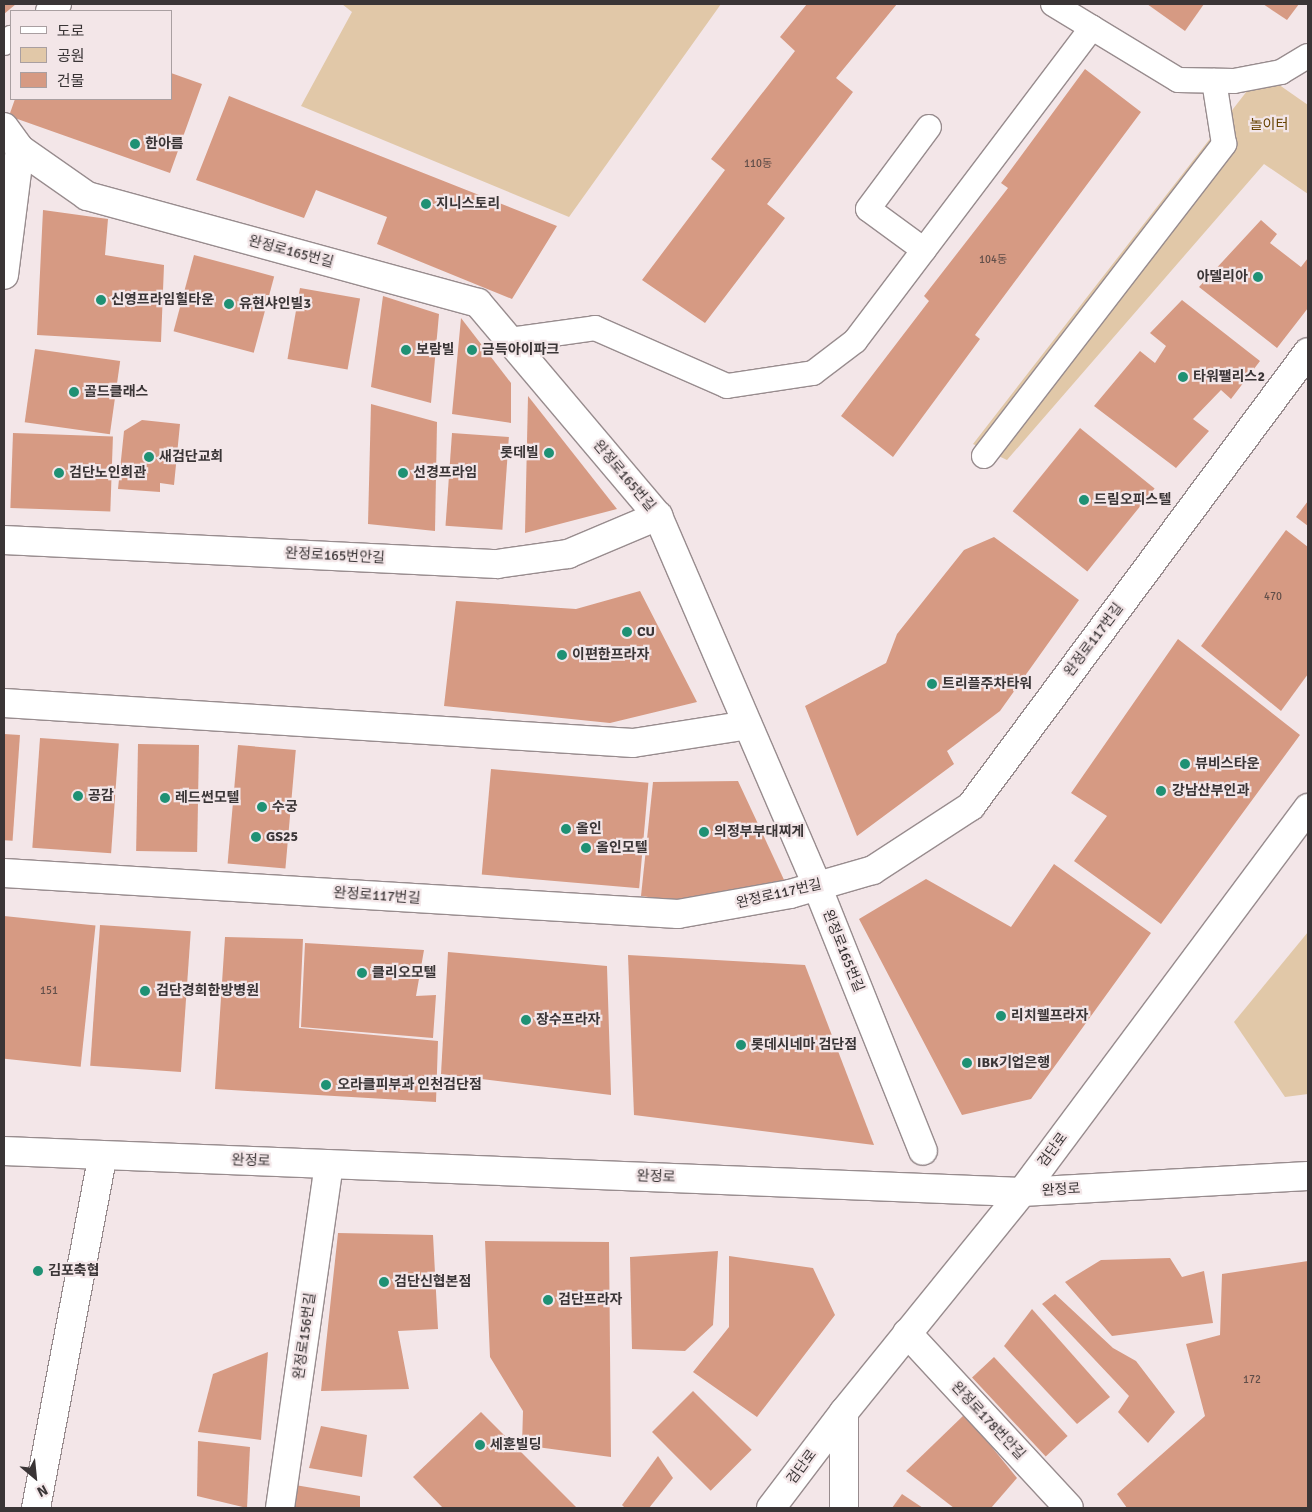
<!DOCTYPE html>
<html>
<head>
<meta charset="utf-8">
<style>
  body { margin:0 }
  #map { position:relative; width:1312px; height:1512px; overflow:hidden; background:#f3e6e8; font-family:Signika,"Noto Sans KR",sans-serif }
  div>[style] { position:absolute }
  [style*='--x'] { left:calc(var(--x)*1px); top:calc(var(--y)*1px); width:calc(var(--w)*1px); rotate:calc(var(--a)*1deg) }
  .green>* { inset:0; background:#e1c8a8 }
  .building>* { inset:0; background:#d69a83; transform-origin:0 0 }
  .roads { filter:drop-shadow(1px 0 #988c8e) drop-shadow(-1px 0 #988c8e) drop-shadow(0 1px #988c8e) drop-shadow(0 -1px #988c8e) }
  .lane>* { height:24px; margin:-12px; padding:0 12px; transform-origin:12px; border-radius:12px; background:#fff }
  .street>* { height:28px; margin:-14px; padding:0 14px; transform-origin:14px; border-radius:14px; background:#fff }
  .secondary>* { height:28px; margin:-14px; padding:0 14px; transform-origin:14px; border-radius:14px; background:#fff }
  .dots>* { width:14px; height:14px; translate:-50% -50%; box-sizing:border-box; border:2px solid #f3e6e8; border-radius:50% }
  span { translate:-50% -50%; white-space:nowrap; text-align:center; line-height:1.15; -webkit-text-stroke:4.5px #f3e6e8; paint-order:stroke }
  .number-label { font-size:11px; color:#614e49 }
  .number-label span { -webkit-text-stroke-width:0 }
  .park-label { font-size:14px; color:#664200 }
  .poi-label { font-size:14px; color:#3a3536; font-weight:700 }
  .left { translate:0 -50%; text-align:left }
  .right { translate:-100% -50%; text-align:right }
  .street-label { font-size:14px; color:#3a3536 }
  .frame { position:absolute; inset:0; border:5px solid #3a3536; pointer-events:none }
  .legend { position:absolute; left:10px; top:10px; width:162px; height:90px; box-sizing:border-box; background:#f3e6e8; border:1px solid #a99fa1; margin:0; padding:6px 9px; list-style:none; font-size:15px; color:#3a3536 }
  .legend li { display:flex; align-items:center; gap:10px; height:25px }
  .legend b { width:25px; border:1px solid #a99fa1 }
  .north { position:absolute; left:10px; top:1452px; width:50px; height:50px; -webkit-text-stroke:4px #f3e6e8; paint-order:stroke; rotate:152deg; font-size:14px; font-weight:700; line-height:20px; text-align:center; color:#3a3536 }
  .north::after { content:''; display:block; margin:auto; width:18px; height:22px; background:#3a3536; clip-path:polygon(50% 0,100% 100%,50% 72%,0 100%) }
</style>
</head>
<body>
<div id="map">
  <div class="green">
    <div style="clip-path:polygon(342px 4px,721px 4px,569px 217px,301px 106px,352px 12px)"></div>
    <div style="clip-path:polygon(1265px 75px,1308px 105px,1308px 194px,1264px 164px,1007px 460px,973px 444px,1247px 91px)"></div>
    <div style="clip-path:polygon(1308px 932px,1308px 1094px,1285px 1097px,1234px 1022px)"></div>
  </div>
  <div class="building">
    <div style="clip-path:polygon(4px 4px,16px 4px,4px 14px)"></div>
    <div style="clip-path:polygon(807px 4px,897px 4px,836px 78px,853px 92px,767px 204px,785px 218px,705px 323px,642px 280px,725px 170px,711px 159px,795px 51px,780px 37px)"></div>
    <div style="clip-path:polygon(1147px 4px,1204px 4px,1185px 31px)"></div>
    <div style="clip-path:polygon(1263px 4px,1299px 4px,1287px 20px)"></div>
    <div style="clip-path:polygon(1085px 69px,1141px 112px,975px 335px,980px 339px,893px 457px,841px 416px,929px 301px,924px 296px,1008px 188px,1001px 183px)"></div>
    <div style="clip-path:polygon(171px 73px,202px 84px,170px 173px,9px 116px,15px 99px,171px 99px)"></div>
    <div style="clip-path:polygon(229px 96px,557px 226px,512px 299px,377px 244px,387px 217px,316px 190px,304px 218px,196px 180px)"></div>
    <div style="clip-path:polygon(43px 210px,108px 219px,105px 255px,164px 265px,161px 342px,37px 335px)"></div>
    <div style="clip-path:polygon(1261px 220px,1277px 234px,1270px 243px,1301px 267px,1308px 258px,1308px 308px,1277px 348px,1199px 287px)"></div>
    <div style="left:194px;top:255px;width:83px;height:79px;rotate:15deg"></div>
    <div style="left:300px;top:288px;width:61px;height:72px;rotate:10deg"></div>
    <div style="clip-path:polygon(383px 296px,439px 314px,431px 403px,371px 387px)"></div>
    <div style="clip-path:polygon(1182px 300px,1260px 361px,1231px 399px,1221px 390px,1193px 419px,1209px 431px,1176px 468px,1094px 406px,1140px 351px,1155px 363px,1166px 346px,1150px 333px)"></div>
    <div style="clip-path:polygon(461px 318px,511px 383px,511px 423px,452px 414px)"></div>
    <div style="left:35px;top:349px;width:86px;height:74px;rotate:8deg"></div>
    <div style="clip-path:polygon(528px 396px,617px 509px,525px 533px)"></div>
    <div style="clip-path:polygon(371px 404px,437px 422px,435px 531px,368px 524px)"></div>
    <div style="clip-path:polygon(142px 420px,180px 424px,174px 485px,160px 483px,160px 492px,118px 489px,124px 431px)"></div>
    <div style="left:1080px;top:428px;width:96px;height:107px;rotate:39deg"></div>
    <div style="left:13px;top:433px;width:100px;height:75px;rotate:2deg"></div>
    <div style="left:452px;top:433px;width:57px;height:93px;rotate:4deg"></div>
    <div style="clip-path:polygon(1308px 501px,1308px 526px,1296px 517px)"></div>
    <div style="clip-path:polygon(1286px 530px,1308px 547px,1308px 674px,1281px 711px,1201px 646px)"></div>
    <div style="clip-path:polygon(994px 537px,1079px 600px,1000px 711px,947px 751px,954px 764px,857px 836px,805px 706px,886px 663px,897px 634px,964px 550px)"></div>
    <div style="clip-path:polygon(640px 591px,697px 702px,610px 723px,444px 706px,456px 601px,576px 609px)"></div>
    <div style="clip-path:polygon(1178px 639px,1300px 735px,1161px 924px,1074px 861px,1107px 816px,1071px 793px)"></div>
    <div style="left:4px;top:734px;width:16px;height:106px;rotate:4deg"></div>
    <div style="left:40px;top:738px;width:79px;height:110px;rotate:4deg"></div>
    <div style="left:138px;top:744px;width:61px;height:107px;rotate:1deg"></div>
    <div style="left:238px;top:745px;width:58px;height:119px;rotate:5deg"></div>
    <div style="left:491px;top:769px;width:158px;height:106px;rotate:5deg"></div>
    <div style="clip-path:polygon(738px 781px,785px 882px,677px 901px,641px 896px,653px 782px)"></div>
    <div style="clip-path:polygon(1054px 864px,1151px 933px,1031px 1099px,962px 1115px,859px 919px,926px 879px,1011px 927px)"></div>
    <div style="left:4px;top:916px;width:92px;height:142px;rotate:6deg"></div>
    <div style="left:100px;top:925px;width:91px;height:141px;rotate:4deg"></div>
    <div style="clip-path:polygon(225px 937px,303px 939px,299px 1028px,438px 1041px,436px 1102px,215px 1089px)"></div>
    <div style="clip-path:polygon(305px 943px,424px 950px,416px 996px,436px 995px,433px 1038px,301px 1027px)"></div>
    <div style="clip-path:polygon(448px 952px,607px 966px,611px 1095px,441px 1074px)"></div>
    <div style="clip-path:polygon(628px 955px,805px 965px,874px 1145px,634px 1115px)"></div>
    <div style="clip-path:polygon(338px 1233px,433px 1235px,438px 1329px,398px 1331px,409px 1389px,321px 1391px)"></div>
    <div style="clip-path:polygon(485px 1241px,609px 1242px,611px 1457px,522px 1445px,523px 1411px,490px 1357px)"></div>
    <div style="clip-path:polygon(718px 1251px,713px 1325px,685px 1351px,632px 1349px,630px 1257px)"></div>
    <div style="clip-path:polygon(729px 1256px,813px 1268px,835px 1315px,757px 1417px,693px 1372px,729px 1327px)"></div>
    <div style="clip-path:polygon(1170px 1258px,1182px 1277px,1204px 1271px,1213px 1323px,1112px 1336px,1065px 1282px,1101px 1260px)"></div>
    <div style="clip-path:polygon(1308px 1261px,1308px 1508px,1127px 1508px,1117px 1494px,1205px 1416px,1186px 1344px,1220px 1335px,1222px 1274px)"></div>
    <div style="clip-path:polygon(1055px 1294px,1113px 1348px,1136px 1361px,1175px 1412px,1148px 1443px,1118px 1412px,1129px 1396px,1042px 1304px)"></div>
    <div style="clip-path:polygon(1032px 1309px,1110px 1397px,1077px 1424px,1004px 1346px)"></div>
    <div style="clip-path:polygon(268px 1352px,261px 1440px,198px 1432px,213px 1374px)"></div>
    <div style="left:994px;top:1357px;width:108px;height:30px;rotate:47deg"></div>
    <div style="left:693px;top:1391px;width:83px;height:58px;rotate:45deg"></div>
    <div style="clip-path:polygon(481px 1412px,577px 1508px,443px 1508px,413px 1477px)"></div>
    <div style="clip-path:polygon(965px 1414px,1017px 1478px,991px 1508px,954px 1508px,906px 1471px)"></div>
    <div style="clip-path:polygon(321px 1426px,367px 1435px,362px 1477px,309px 1468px)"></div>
    <div style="clip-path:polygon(198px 1441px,250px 1447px,247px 1508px,197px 1496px)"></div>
    <div style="clip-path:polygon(658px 1456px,673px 1478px,649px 1508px,625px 1508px,622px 1505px)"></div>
    <div style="clip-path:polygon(295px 1485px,360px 1496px,360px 1508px,294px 1508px)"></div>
    <div style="clip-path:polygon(902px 1494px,923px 1508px,892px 1508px)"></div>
  </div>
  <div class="roads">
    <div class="lane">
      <div style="--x:1053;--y:4;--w:146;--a:31.3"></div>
      <div style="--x:1178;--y:80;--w:56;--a:1"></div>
      <div style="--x:1234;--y:81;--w:48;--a:-10.8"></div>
      <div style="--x:1281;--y:72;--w:31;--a:-31"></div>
      <div style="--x:48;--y:11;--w:13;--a:-32"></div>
      <div style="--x:4;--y:43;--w:9;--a:-36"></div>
      <div style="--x:924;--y:250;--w:69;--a:-143.8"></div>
      <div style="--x:868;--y:209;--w:102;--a:-53.4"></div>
      <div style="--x:510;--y:340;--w:86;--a:-8"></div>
      <div style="--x:595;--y:328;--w:144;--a:23.7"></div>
      <div style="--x:727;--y:386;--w:87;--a:-8.6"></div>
      <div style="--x:813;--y:373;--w:53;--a:-37.3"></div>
      <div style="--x:855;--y:341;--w:393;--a:-52.9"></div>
      <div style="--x:984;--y:456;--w:394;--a:-52.4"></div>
      <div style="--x:1224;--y:144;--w:64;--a:-99"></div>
    </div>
    <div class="street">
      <div style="--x:4;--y:127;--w:27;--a:54"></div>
      <div style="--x:20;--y:149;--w:82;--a:35"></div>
      <div style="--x:87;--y:196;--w:405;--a:15.3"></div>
      <div style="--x:478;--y:303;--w:279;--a:49.8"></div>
      <div style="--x:658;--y:516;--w:403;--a:66.7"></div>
      <div style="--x:817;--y:886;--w:285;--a:68.2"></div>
      <div style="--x:4;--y:275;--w:127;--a:-82.8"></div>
      <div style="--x:4;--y:540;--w:494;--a:2.8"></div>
      <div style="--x:497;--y:564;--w:72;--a:-8"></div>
      <div style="--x:568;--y:554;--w:98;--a:-22.9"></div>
      <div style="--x:4;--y:703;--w:630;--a:3.64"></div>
      <div style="--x:633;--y:743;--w:116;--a:-8.9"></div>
      <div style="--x:4;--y:873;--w:675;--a:3.48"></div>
      <div style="--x:678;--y:914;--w:114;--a:-10.1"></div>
      <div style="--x:790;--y:894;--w:86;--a:-16.1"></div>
      <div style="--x:873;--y:870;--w:117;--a:-33.1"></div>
      <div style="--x:971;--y:806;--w:565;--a:-53.41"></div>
      <div style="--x:907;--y:1333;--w:238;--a:47.2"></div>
      <div style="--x:844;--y:1412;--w:96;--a:90"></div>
      <div style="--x:36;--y:1508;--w:359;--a:-79.3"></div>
      <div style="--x:280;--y:1508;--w:347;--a:-81.9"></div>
    </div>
    <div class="secondary">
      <div style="--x:4;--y:1151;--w:1019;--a:2.31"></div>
      <div style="--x:1022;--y:1192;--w:286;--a:-3.2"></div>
      <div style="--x:771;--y:1508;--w:121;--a:-52.8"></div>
      <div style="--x:844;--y:1412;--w:283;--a:-51"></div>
      <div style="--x:1022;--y:1192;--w:479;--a:-53.3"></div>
    </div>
  </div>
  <div class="dots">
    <div style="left:135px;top:144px;background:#1f9174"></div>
    <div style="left:426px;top:204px;background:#1f9174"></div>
    <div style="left:1258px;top:277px;background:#1f9174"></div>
    <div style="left:101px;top:300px;background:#1f9174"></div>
    <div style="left:229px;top:304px;background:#1f9174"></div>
    <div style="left:406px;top:350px;background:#1f9174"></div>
    <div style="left:472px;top:350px;background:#1f9174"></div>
    <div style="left:1183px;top:377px;background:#1f9174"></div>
    <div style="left:74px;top:392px;background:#1f9174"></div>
    <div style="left:549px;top:453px;background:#1f9174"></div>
    <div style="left:149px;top:457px;background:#1f9174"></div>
    <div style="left:59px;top:473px;background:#1f9174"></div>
    <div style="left:403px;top:473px;background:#1f9174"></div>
    <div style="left:1084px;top:500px;background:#1f9174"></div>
    <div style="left:627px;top:632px;background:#1f9174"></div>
    <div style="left:562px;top:655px;background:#1f9174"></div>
    <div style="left:932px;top:684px;background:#1f9174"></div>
    <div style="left:1185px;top:764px;background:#1f9174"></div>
    <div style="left:1161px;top:791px;background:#1f9174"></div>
    <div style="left:78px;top:796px;background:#1f9174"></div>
    <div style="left:165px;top:798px;background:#1f9174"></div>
    <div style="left:262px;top:807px;background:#1f9174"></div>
    <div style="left:566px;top:829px;background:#1f9174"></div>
    <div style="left:704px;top:832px;background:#1f9174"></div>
    <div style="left:256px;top:837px;background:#1f9174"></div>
    <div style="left:586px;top:848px;background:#1f9174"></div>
    <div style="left:362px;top:973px;background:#1f9174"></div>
    <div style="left:145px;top:991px;background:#1f9174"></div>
    <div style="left:1001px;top:1016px;background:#1f9174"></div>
    <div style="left:526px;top:1020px;background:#1f9174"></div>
    <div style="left:741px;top:1045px;background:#1f9174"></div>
    <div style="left:967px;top:1063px;background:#1f9174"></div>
    <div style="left:326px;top:1085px;background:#1f9174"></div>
    <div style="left:38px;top:1271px;background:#1f9174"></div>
    <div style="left:384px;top:1282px;background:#1f9174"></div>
    <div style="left:548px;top:1300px;background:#1f9174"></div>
    <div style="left:480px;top:1445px;background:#1f9174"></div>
  </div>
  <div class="number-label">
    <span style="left:758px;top:164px">110동</span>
    <span style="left:993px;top:260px">104동</span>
    <span style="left:1273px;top:597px">470</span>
    <span style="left:49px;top:991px">151</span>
    <span style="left:1252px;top:1380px">172</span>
  </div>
  <div class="park-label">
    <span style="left:1269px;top:125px">놀이터</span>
  </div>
  <div class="poi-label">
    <span class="left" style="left:145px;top:144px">한아름</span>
    <span class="left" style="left:436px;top:204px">지니스토리</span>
    <span class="right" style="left:1248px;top:277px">아델리아</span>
    <span class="left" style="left:111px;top:300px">신영프라임힐타운</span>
    <span class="left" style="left:239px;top:304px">유현샤인빌3</span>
    <span class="left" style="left:416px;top:350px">보람빌</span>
    <span class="left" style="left:482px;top:350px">금득아이파크</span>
    <span class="left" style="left:1193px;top:377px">타워팰리스2</span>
    <span class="left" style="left:84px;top:392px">골드클래스</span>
    <span class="right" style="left:539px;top:453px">롯데빌</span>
    <span class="left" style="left:159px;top:457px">새검단교회</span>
    <span class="left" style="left:69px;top:473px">검단노인회관</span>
    <span class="left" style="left:413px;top:473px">선경프라임</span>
    <span class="left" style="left:1094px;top:500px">드림오피스텔</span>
    <span class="left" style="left:637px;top:632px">CU</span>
    <span class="left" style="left:572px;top:655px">이편한프라자</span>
    <span class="left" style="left:942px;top:684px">트리플주차타워</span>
    <span class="left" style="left:1195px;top:764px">뷰비스타운</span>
    <span class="left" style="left:1172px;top:791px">강남산부인과</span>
    <span class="left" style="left:88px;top:796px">공감</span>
    <span class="left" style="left:175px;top:798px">레드썬모텔</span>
    <span class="left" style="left:272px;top:807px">수궁</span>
    <span class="left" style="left:576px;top:829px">올인</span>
    <span class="left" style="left:714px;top:832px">의정부부대찌게</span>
    <span class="left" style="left:266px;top:837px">GS25</span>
    <span class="left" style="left:596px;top:848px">올인모텔</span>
    <span class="left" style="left:372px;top:973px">클리오모텔</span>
    <span class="left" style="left:156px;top:991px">검단경희한방병원</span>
    <span class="left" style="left:1011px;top:1016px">리치웰프라자</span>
    <span class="left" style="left:536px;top:1020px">장수프라자</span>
    <span class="left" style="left:751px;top:1045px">롯데시네마 검단점</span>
    <span class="left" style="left:977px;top:1063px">IBK기업은행</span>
    <span class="left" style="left:337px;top:1085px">오라클피부과 인천검단점</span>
    <span class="left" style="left:48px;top:1271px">김포축협</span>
    <span class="left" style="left:394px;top:1282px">검단신협본점</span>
    <span class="left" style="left:558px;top:1300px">검단프라자</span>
    <span class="left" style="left:490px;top:1445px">세훈빌딩</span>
  </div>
  <div class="street-label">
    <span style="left:291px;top:252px;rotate:15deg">완정로165번길</span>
    <span style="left:624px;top:476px;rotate:50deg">완정로165번길</span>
    <span style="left:335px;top:556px;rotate:3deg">완정로165번안길</span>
    <span style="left:1094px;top:640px;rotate:-53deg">완정로117번길</span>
    <span style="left:779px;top:894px;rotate:-13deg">완정로117번길</span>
    <span style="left:377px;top:896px;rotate:4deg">완정로117번길</span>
    <span style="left:843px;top:951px;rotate:68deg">완정로165번길</span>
    <span style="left:1053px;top:1150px;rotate:-53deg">검단로</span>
    <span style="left:251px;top:1161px;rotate:2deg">완정로</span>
    <span style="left:656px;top:1177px;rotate:2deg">완정로</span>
    <span style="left:1061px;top:1190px;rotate:-3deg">완정로</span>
    <span style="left:305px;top:1336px;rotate:-82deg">완정로156번길</span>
    <span style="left:988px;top:1421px;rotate:47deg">완정로178번안길</span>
    <span style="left:802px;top:1467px;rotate:-53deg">검단로</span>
  </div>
  <div class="frame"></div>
  <ul class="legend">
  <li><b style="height:6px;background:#fff"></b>도로</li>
  <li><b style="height:14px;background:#e1c8a8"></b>공원</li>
  <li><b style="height:14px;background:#d69a83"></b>건물</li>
  </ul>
  <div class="north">N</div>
</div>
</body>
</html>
